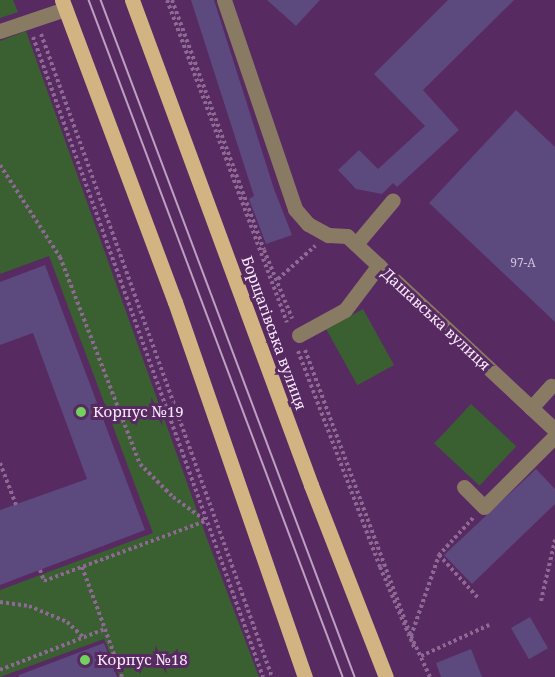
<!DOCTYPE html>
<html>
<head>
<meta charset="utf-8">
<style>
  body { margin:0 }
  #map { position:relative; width:555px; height:677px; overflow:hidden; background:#572a61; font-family:"Noto Serif",serif }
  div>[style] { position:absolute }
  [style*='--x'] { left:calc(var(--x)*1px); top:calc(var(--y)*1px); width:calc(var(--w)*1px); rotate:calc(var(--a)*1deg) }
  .green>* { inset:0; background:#3a6032; transform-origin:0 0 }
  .building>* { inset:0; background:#5c497d; transform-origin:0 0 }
  .path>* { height:4px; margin-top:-2px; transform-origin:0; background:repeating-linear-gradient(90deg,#8d6994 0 3px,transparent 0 6px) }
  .minor>* { height:15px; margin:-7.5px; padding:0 7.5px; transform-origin:7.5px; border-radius:7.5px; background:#897b63 }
  .major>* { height:15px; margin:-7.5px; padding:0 7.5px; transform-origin:7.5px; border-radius:7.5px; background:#d2b483 }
  .tram>* { height:1.5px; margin:-0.75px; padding:0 0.75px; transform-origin:0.75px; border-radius:0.75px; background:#bca1c1 }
  .dots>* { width:16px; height:16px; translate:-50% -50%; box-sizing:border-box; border:3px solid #572a61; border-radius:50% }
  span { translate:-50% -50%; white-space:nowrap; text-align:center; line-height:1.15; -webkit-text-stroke:6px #572a61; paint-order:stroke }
  .number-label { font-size:12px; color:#d2c2dd }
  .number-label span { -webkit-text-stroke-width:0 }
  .street-label { font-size:15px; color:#faeafd }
  .poi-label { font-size:15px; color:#faeafd }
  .left { translate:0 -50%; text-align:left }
</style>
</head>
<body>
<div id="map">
  <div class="green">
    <div style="clip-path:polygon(0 0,13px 0,18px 12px,0 18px)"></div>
    <div style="clip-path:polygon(26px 31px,206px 536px,259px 677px,120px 677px,104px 639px,0 677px,0 590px,153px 533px,49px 256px,0 274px,0 41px)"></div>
    <div style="left:363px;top:309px;width:64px;height:42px;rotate:61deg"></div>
    <div style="left:471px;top:404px;width:62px;height:54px;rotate:43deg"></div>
  </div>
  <div class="building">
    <div style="clip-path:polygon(191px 0,214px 0,274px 189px,292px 235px,266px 244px,249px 199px,254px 196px)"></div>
    <div style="clip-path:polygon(267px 0,320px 0,296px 26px)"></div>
    <div style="clip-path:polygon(448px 0,514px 0,423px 90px,459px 130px,397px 187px,393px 183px,382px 194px,356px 189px,338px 170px,359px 150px,378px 169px,425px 126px,374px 74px)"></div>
    <div style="clip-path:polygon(516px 110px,555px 147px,555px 322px,429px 203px)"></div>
    <div style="clip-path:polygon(45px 265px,145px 530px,0 585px,0 510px,87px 479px,33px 333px,0 345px,0 282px)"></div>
    <div style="clip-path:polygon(536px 469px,555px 489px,555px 504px,472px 584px,444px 555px)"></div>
    <div style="left:530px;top:617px;width:36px;height:22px;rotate:60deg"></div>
    <div style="clip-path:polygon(104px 643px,117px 677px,19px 677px,19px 675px)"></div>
    <div style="clip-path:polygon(471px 649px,482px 677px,441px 677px,436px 663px)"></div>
  </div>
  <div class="path">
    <div style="--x:167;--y:0;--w:344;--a:69.6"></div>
    <div style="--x:172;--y:0;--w:266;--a:69.8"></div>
    <div style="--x:264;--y:250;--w:74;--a:67.6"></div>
    <div style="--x:41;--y:34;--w:683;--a:70.24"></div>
    <div style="--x:33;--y:37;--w:680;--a:70.23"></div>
    <div style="--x:0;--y:165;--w:110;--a:56.9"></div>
    <div style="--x:60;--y:257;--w:222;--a:68.9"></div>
    <div style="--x:140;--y:464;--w:47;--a:45"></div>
    <div style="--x:173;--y:497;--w:39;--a:36"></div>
    <div style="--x:278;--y:279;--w:50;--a:-41.7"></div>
    <div style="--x:305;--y:350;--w:305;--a:69.7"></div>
    <div style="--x:411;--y:636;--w:45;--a:65.1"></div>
    <div style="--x:298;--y:351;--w:231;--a:69.2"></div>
    <div style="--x:380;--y:567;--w:89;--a:66.9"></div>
    <div style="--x:0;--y:463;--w:45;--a:69.1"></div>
    <div style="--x:473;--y:518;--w:50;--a:132.6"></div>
    <div style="--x:439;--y:555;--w:58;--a:47.8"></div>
    <div style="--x:82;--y:567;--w:66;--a:69.6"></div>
    <div style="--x:40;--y:570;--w:12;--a:70"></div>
    <div style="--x:44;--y:581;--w:172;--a:-20.4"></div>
    <div style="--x:541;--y:601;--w:63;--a:-77.1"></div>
    <div style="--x:0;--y:602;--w:29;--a:8"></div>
    <div style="--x:29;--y:606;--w:41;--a:22.8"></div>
    <div style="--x:67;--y:622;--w:22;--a:43"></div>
    <div style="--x:411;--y:636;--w:86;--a:-70.9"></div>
    <div style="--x:421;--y:656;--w:75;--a:-24.5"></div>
    <div style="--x:0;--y:670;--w:113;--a:-21.3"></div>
    <div style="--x:105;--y:629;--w:51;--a:70.5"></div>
  </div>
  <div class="minor">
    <div style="--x:224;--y:0;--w:221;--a:71.2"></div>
    <div style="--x:295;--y:209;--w:20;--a:49"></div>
    <div style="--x:308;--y:224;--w:23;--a:29"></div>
    <div style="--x:328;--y:235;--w:19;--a:3"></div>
    <div style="--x:347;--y:236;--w:284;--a:43"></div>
    <div style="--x:0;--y:31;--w:69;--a:-18.7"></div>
    <div style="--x:356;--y:244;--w:57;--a:-49.9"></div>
    <div style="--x:299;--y:335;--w:52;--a:-28.5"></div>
    <div style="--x:345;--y:310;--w:56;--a:-52.9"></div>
    <div style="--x:531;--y:408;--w:30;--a:-48"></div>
    <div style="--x:464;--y:487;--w:28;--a:45"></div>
    <div style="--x:484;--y:507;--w:100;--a:-45"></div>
  </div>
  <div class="major">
    <div style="--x:62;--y:0;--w:322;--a:69.5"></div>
    <div style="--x:175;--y:302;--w:397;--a:70.9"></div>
    <div style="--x:132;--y:0;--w:517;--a:69.74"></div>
    <div style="--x:311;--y:485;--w:206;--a:68.7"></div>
  </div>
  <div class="tram">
    <div style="--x:89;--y:0;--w:723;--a:69.43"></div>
    <div style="--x:101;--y:0;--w:723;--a:69.43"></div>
  </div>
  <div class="dots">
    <div style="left:81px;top:412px;background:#72d25d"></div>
    <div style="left:85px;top:660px;background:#72d25d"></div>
  </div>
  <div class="number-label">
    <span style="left:523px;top:263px">97-А</span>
  </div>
  <div class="street-label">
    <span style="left:436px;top:319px;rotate:43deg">Дашавська вулиця</span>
    <span style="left:274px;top:333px;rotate:70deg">Борщагівська вулиця</span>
  </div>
  <div class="poi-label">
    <span class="left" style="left:93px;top:412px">Корпус №19</span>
    <span class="left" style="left:97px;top:660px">Корпус №18</span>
  </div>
</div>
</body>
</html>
